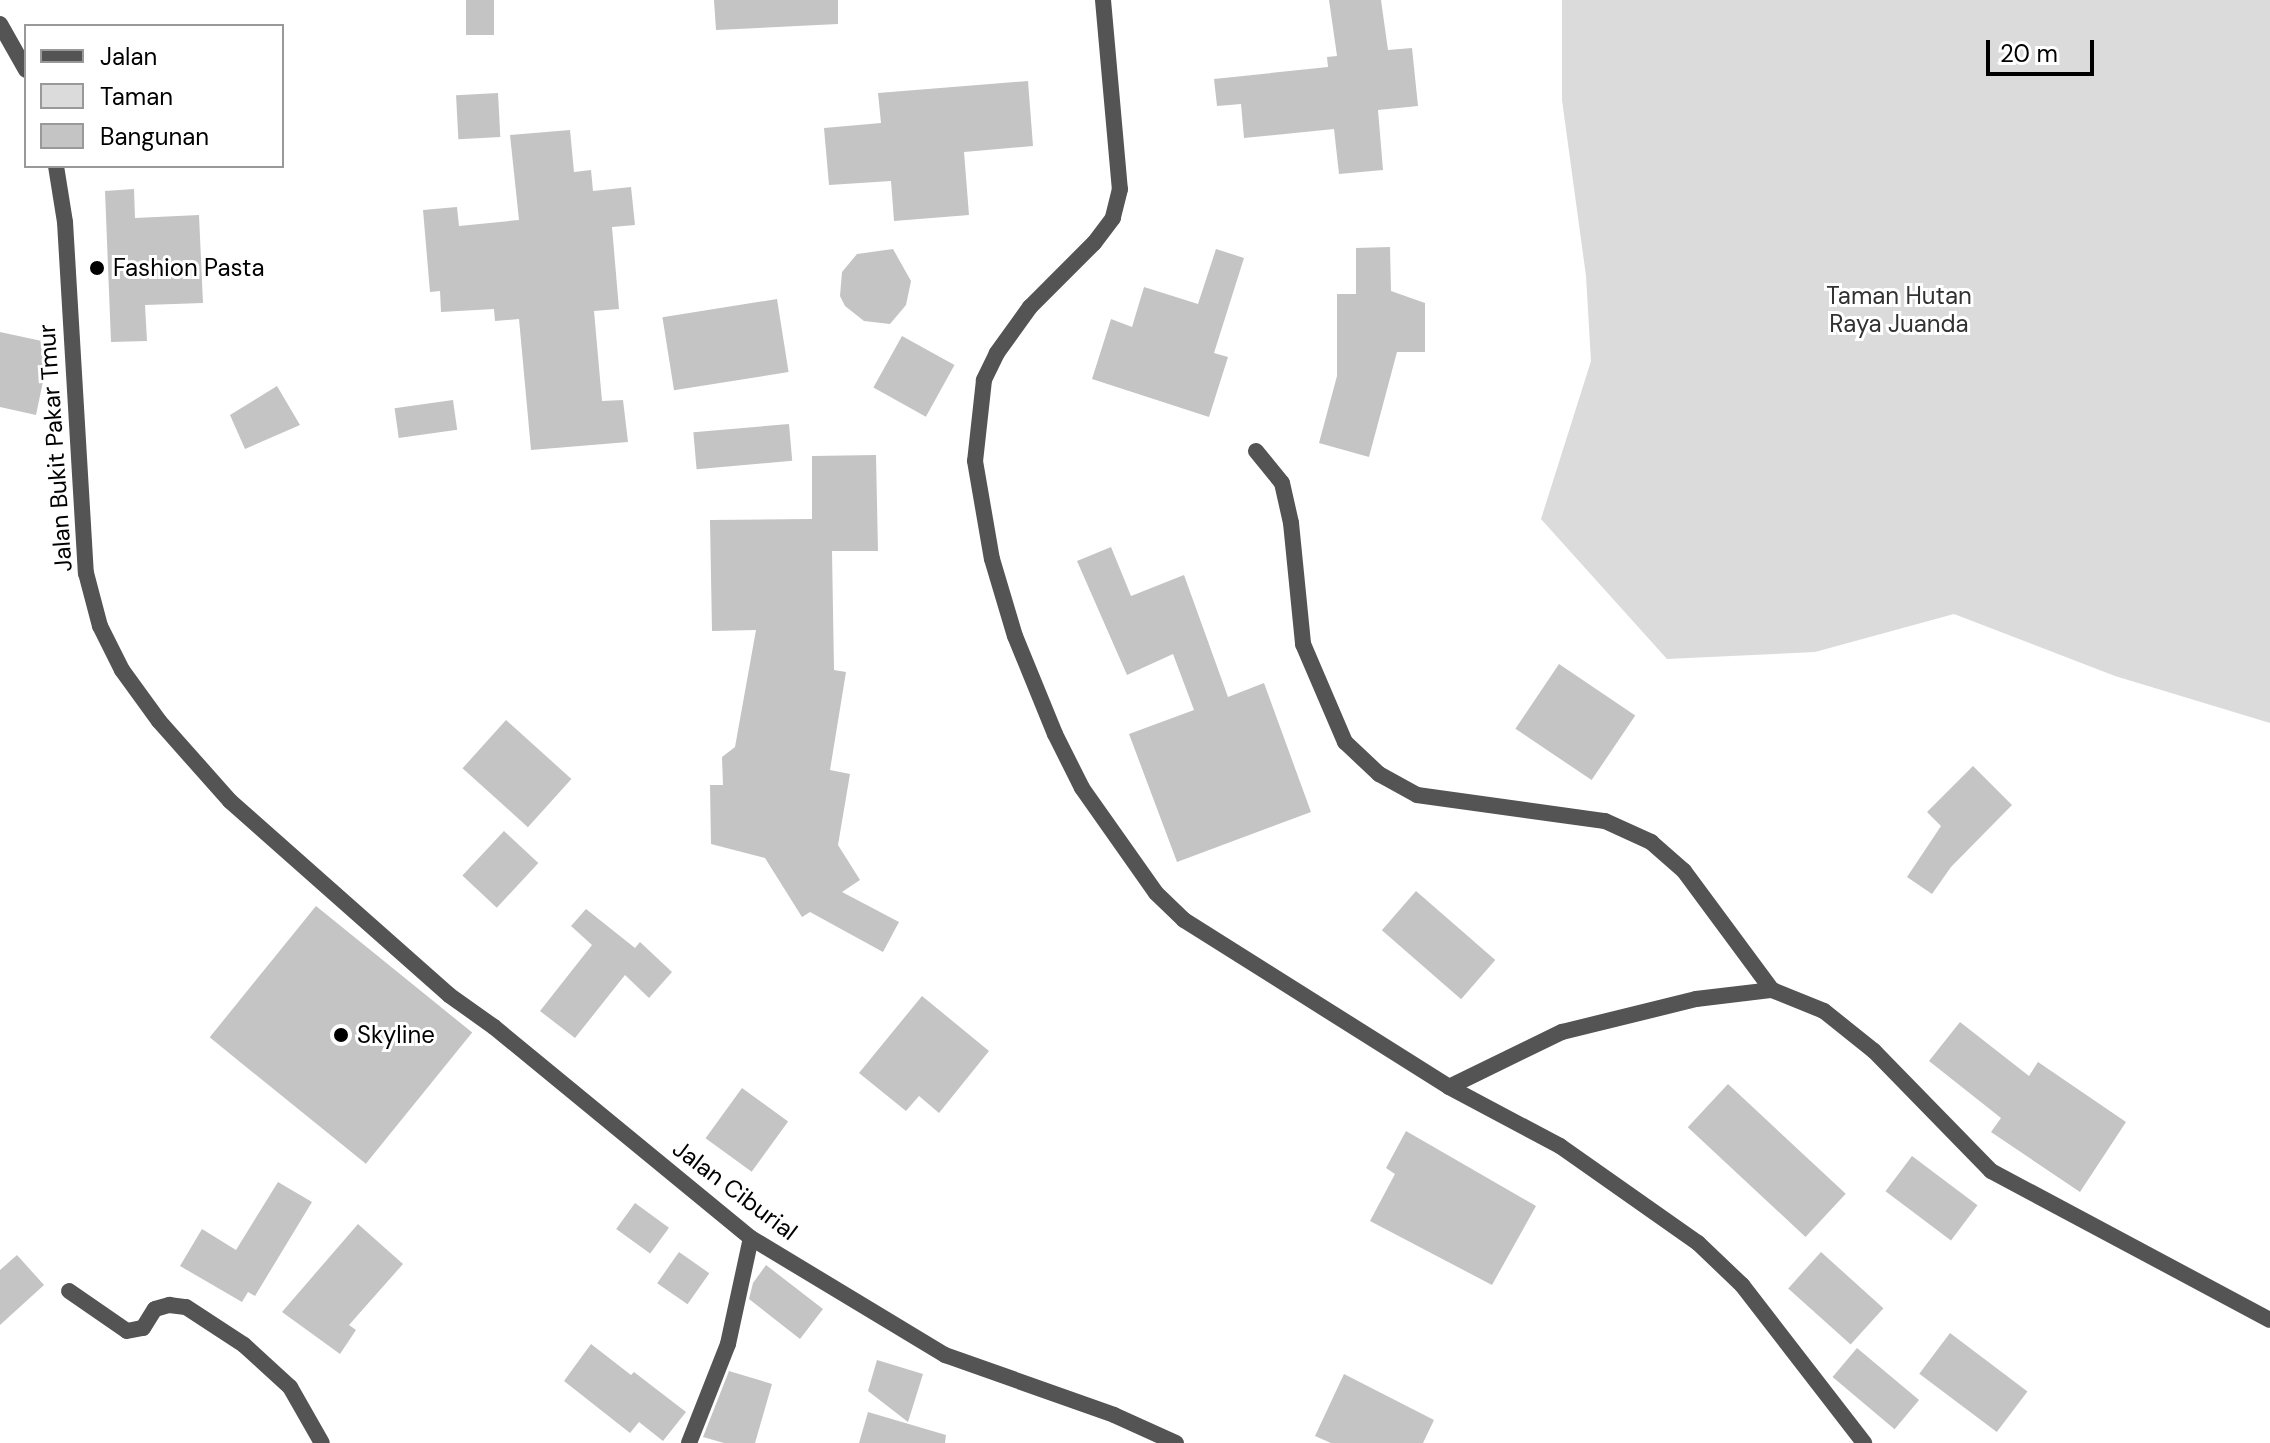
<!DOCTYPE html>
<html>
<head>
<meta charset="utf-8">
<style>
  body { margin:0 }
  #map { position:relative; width:2270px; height:1443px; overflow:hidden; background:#fff; font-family:"DM Sans",sans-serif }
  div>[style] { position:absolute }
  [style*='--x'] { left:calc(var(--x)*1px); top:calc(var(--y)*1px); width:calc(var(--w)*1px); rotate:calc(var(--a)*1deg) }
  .green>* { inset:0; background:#dbdbdb }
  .building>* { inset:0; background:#c4c4c4; transform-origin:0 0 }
  .minor>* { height:16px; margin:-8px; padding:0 8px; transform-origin:8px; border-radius:8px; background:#545454 }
  .dots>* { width:22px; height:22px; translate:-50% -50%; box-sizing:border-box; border:4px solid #fff; border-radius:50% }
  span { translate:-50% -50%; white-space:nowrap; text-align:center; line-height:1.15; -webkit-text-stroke:6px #fff; paint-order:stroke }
  .poi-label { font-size:24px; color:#000 }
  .left { translate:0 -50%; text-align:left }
  .park-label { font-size:24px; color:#323232 }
  .street-label { font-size:24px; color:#000 }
  .legend { position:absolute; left:24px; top:24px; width:260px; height:144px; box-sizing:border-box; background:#fff; border:2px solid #999; margin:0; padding:10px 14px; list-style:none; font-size:24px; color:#000 }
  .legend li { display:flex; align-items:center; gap:16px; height:40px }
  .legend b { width:40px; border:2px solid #999 }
  .scale { position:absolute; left:1986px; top:40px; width:108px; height:36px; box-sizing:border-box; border:4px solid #000; border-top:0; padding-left:10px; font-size:24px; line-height:28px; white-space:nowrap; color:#000; -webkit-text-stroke:6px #fff; paint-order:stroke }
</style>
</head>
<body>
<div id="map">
  <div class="green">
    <div style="clip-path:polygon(1562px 0,2270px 0,2270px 723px,2115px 676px,1954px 614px,1815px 652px,1667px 659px,1541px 519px,1591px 361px,1586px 276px,1562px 100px)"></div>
  </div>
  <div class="building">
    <div style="left:466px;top:0;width:28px;height:35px"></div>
    <div style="clip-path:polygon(714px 0,838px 0,838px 24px,716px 30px)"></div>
    <div style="clip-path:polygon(1329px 0,1381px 0,1388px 50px,1412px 48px,1418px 106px,1378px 110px,1383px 170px,1339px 174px,1334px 129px,1244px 138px,1241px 104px,1217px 106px,1214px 79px,1328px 67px,1327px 57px,1337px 56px)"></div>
    <div style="clip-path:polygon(1028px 81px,1033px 146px,964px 152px,969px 215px,894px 221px,891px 181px,829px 185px,824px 128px,881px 123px,878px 93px)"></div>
    <div style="left:498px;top:93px;width:44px;height:42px;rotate:87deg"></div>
    <div style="clip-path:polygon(570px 130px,574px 172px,591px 170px,593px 191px,631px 187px,635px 225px,612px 227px,619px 309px,594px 311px,602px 401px,623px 400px,628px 442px,531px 450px,519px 319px,495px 321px,494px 309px,441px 312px,440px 291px,430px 292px,423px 210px,457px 207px,459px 226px,519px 220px,510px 135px)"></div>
    <div style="clip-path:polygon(134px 189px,135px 218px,199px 215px,203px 303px,145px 305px,147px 341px,111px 342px,105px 191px)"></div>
    <div style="clip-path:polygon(1390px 247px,1391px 291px,1425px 303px,1425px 352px,1397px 352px,1369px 457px,1319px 443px,1337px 376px,1337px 294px,1356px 294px,1356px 248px)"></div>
    <div style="clip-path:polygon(893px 249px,911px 281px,906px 305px,890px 324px,864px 321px,845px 306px,840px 296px,842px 272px,857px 254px)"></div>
    <div style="clip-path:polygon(1216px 249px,1244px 258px,1214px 353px,1228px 357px,1209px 417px,1092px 379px,1111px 319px,1132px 327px,1144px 287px,1198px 304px)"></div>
    <div style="left:777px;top:299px;width:74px;height:116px;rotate:81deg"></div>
    <div style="clip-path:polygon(0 332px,51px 343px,36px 415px,0 407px)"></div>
    <div style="left:902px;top:336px;width:60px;height:59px;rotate:29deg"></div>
    <div style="clip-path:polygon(277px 386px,300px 425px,245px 449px,230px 415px)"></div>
    <div style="left:453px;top:400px;width:30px;height:59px;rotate:82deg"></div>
    <div style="left:789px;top:424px;width:37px;height:96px;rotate:85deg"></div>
    <div style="clip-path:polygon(876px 455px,878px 551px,832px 551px,834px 670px,846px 672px,830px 770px,850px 774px,838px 845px,860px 880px,842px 892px,899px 922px,883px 952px,810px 912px,802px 917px,765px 858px,711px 844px,710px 785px,723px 785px,722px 757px,735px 747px,756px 630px,712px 631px,710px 520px,812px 519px,812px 456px)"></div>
    <div style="clip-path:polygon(1111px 547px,1131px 596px,1184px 575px,1228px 697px,1264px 683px,1311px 812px,1177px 862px,1129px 734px,1194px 710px,1173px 654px,1127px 675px,1077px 561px)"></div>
    <div style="left:1559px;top:664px;width:92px;height:78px;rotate:34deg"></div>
    <div style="left:506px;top:720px;width:88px;height:65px;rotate:42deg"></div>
    <div style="clip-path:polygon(1973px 766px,2012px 805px,1951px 867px,1932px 894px,1907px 877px,1941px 826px,1927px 812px)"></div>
    <div style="left:504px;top:831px;width:47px;height:61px;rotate:43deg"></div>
    <div style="left:1416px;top:891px;width:105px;height:52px;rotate:41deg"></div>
    <div style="left:316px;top:906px;width:201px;height:169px;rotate:39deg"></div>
    <div style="clip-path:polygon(586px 909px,635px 948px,640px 942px,672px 972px,649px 998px,625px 975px,575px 1038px,540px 1011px,592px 945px,571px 926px)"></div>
    <div style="clip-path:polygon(922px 996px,989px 1051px,939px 1113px,919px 1096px,906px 1111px,859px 1073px)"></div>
    <div style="clip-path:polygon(1960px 1022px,2029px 1076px,2038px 1062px,2126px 1122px,2080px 1192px,1991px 1132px,2001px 1118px,1929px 1061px)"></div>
    <div style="left:1728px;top:1084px;width:161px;height:59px;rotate:43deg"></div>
    <div style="left:742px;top:1088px;width:57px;height:62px;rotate:36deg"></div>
    <div style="clip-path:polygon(1406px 1131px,1536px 1206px,1492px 1285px,1370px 1221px,1395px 1174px,1386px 1168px)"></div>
    <div style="left:1912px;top:1156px;width:82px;height:44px;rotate:37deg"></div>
    <div style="clip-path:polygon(278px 1182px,312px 1202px,255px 1296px,248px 1292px,242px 1302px,180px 1266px,202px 1229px,236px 1250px)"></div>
    <div style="left:635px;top:1203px;width:42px;height:32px;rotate:36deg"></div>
    <div style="clip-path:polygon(358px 1224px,403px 1264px,349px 1325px,356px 1330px,340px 1354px,282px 1312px)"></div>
    <div style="left:679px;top:1252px;width:37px;height:38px;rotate:35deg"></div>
    <div style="left:1821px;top:1252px;width:84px;height:49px;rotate:42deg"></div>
    <div style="clip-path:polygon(17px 1255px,44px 1285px,0 1325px,0 1270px)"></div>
    <div style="clip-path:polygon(766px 1265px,823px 1309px,800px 1339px,749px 1299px,753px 1283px)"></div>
    <div style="left:1950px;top:1333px;width:97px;height:51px;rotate:37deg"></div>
    <div style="clip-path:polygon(591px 1344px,631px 1375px,634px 1372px,686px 1412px,663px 1441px,639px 1422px,630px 1433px,564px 1381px)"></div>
    <div style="left:1857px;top:1348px;width:81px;height:38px;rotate:40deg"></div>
    <div style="clip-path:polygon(877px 1360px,923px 1374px,908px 1422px,868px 1391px)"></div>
    <div style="clip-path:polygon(729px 1371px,772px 1384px,755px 1443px,724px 1443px,703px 1437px)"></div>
    <div style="clip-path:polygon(1344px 1374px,1434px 1420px,1423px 1443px,1331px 1443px,1315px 1436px)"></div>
    <div style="clip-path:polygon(868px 1412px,946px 1435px,945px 1443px,859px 1443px)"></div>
  </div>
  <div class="minor">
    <div style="--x:1103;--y:0;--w:190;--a:84.9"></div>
    <div style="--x:1120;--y:189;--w:30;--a:104"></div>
    <div style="--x:1113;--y:218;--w:31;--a:127"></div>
    <div style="--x:1094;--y:243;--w:91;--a:135"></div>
    <div style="--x:1030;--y:307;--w:57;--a:125.7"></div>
    <div style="--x:997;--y:353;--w:30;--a:116"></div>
    <div style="--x:984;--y:380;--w:81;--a:96.3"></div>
    <div style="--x:975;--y:461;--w:99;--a:80.2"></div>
    <div style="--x:992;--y:559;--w:80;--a:73.4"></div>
    <div style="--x:1015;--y:636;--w:106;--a:67.8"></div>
    <div style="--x:1055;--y:734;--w:60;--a:63.4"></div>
    <div style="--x:1082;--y:788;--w:128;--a:54.8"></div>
    <div style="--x:1156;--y:893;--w:39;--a:44"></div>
    <div style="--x:1184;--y:920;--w:313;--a:32.2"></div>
    <div style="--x:1449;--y:1087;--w:126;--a:28"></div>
    <div style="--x:1560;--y:1146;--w:169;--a:35.1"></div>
    <div style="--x:1698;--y:1243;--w:61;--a:43.7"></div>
    <div style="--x:1742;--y:1285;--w:200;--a:52.3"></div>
    <div style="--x:0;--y:24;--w:53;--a:60.5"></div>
    <div style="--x:56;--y:166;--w:57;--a:80.9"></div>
    <div style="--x:65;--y:222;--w:352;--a:86.6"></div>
    <div style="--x:86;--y:573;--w:55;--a:75.2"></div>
    <div style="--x:100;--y:626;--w:49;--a:63.4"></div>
    <div style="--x:122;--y:670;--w:63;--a:54"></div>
    <div style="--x:159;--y:721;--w:107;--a:48.4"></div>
    <div style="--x:230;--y:801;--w:293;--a:41.5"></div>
    <div style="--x:449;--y:995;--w:55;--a:35.4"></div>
    <div style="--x:494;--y:1027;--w:333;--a:39.4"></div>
    <div style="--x:751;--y:1238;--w:227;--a:31.1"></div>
    <div style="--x:945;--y:1355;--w:179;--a:19.5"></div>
    <div style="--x:1114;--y:1415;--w:68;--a:24.3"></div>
    <div style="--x:1256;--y:451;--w:41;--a:50.9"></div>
    <div style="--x:1282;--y:483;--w:41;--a:77.3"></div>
    <div style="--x:1291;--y:523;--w:122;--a:84.3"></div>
    <div style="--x:1303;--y:644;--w:107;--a:66.8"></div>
    <div style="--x:1345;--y:742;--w:47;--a:43.3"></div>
    <div style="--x:1379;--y:774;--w:43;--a:28.9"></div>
    <div style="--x:1417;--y:795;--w:190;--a:7.9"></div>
    <div style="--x:1605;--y:821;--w:51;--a:24.5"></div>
    <div style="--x:1651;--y:842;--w:44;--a:41.3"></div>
    <div style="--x:1684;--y:871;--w:148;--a:53.5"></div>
    <div style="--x:1449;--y:1087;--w:126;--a:-26"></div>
    <div style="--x:1562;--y:1032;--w:138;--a:-13.8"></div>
    <div style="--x:1696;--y:999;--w:77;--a:-6.8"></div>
    <div style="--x:1772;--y:990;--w:56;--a:22"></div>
    <div style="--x:1824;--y:1011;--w:64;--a:38.7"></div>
    <div style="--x:1874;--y:1051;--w:168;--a:45.7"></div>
    <div style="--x:1991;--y:1171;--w:316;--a:28.1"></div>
    <div style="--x:69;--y:1291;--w:70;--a:34.6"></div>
    <div style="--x:127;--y:1331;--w:16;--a:-11"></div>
    <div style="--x:143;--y:1328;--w:22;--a:-58"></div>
    <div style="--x:155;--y:1309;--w:15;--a:-16"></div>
    <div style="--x:169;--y:1305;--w:17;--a:7"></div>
    <div style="--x:186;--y:1307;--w:69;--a:33.2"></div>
    <div style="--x:244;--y:1345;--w:62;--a:42.4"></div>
    <div style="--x:290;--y:1387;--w:64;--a:60.3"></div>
    <div style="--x:689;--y:1443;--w:106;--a:-68.5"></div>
    <div style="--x:728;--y:1344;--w:108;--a:-77.8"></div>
  </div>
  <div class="dots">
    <div style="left:97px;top:268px;background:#000"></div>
    <div style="left:341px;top:1035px;background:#000"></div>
  </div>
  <div class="poi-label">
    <span class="left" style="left:113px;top:268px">Fashion Pasta</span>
    <span class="left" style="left:357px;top:1035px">Skyline</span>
  </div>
  <div class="park-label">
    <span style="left:1899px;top:310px">Taman Hutan<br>Raya Juanda</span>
  </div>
  <div class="street-label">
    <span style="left:55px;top:448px;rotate:-94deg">Jalan Bukit Pakar Tmur</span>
    <span style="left:735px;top:1190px;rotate:37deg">Jalan Ciburial</span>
  </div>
  <ul class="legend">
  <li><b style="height:10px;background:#545454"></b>Jalan</li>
  <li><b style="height:22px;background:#dbdbdb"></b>Taman</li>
  <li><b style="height:22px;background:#c4c4c4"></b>Bangunan</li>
  </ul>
  <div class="scale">20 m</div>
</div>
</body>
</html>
